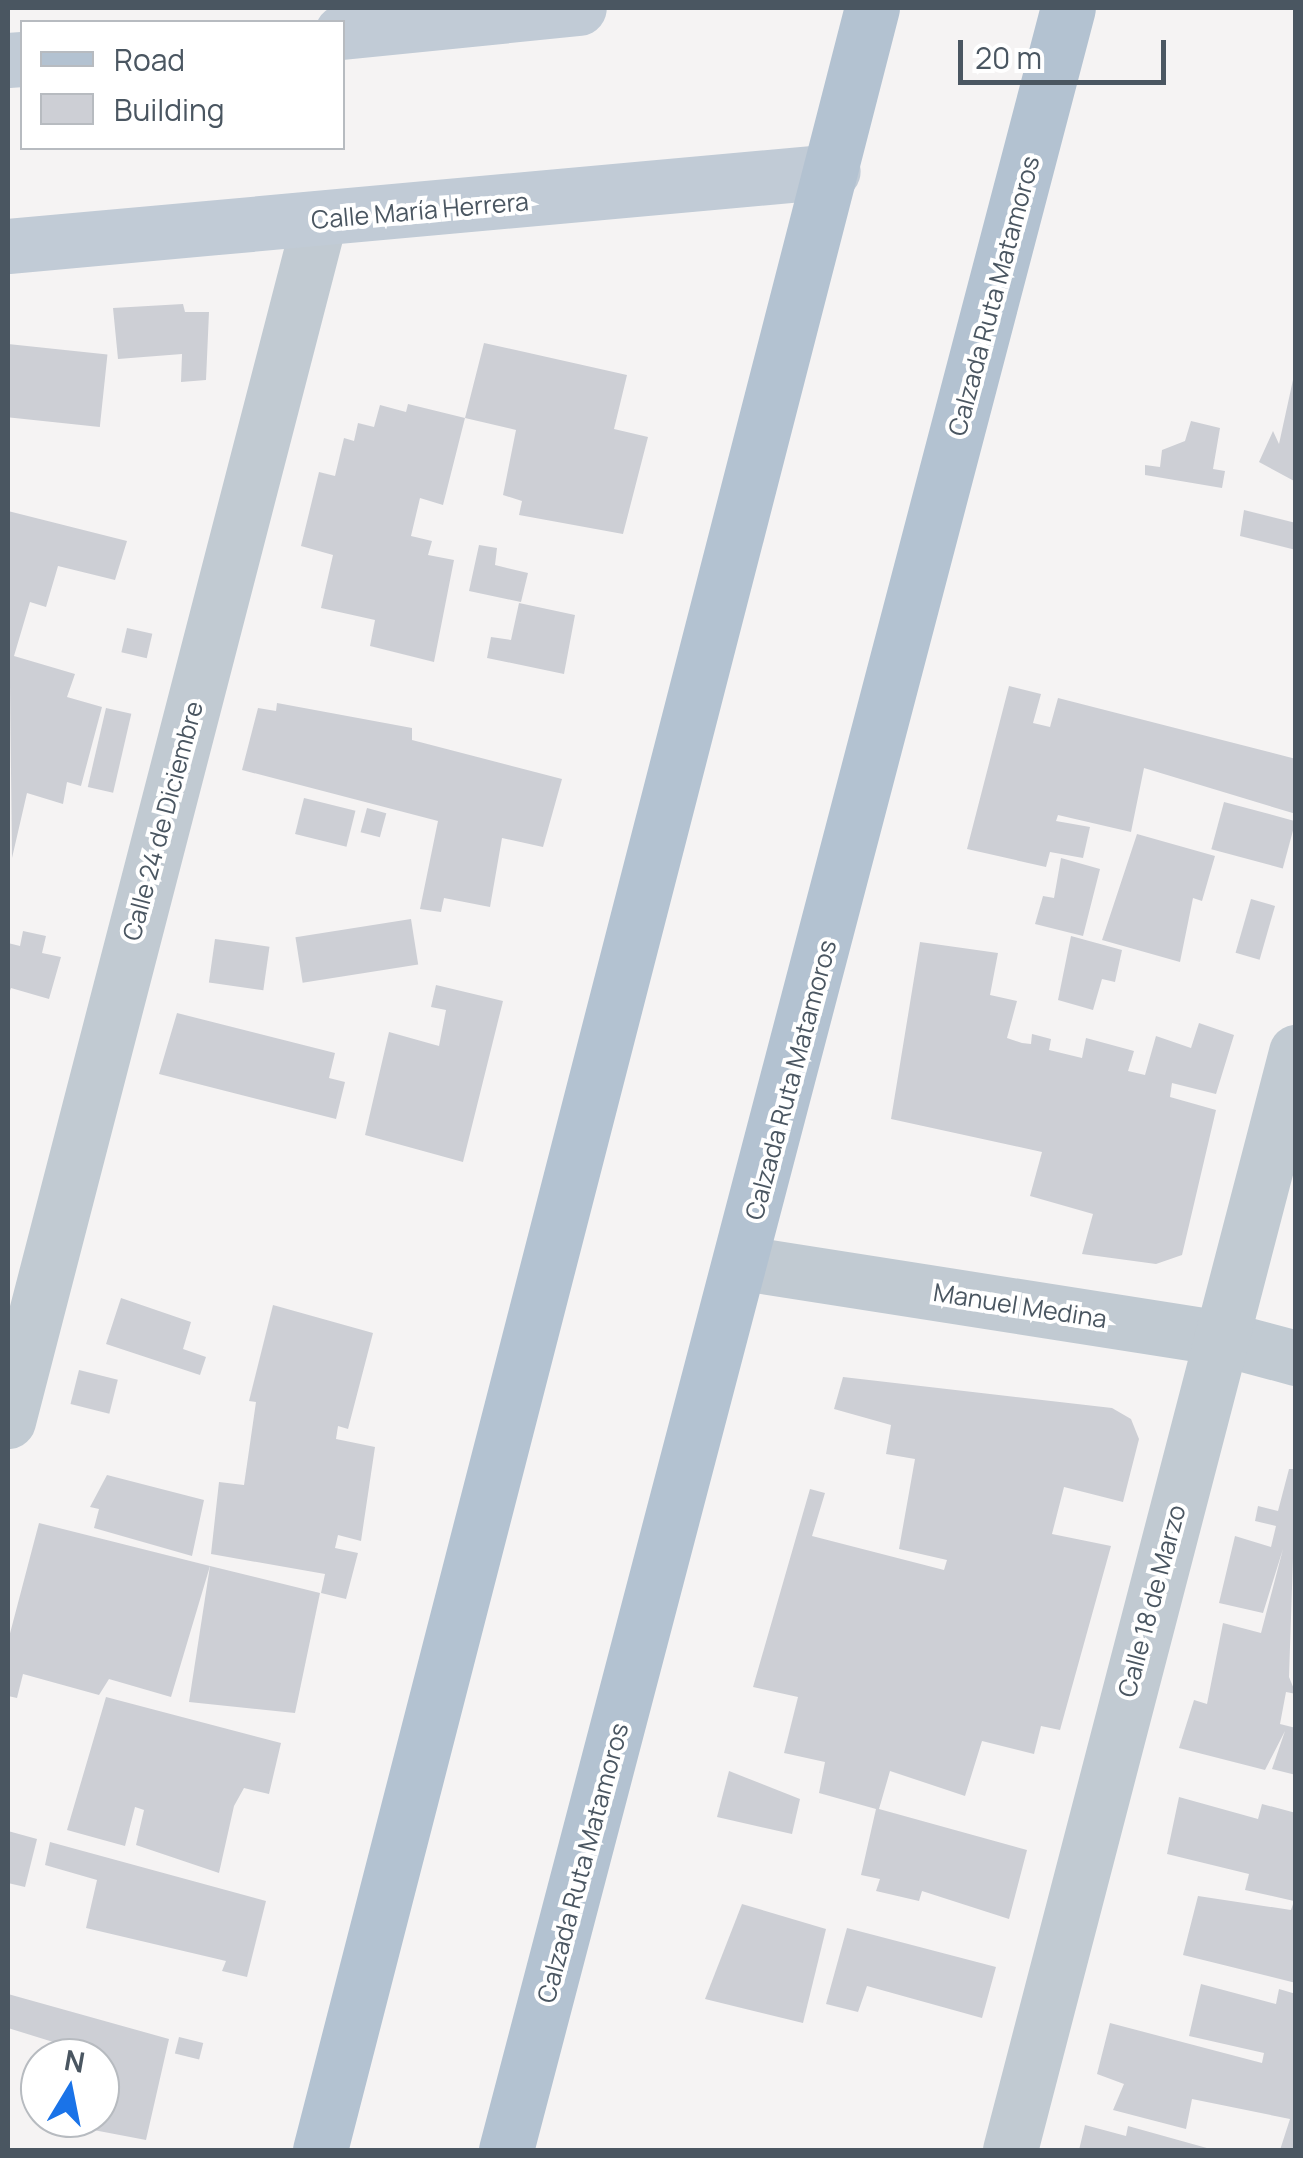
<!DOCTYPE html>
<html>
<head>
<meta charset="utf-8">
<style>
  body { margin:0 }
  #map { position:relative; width:1303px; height:2158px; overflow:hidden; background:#f5f3f3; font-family:Manrope,sans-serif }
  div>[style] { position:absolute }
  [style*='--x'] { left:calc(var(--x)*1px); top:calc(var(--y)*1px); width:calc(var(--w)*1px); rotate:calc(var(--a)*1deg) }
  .building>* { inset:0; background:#cdcfd5; transform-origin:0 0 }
  .street>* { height:55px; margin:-27.5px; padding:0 27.5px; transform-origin:27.5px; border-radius:27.5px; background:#c1cad2 }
  .secondary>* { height:55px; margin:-27.5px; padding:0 27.5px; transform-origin:27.5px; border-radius:27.5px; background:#c1cbd6 }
  .primary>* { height:55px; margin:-27.5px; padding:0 27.5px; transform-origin:27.5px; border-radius:27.5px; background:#b3c2d1 }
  span { translate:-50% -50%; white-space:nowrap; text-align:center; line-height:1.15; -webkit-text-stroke:8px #fff; paint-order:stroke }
  .street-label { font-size:25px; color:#4a5661 }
  .frame { position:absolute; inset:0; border:10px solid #4a5661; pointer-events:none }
  .legend { position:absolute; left:20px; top:20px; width:325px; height:130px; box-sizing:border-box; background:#fff; border:2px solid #b7bbc0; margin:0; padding:12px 18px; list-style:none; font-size:30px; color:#4a5661 }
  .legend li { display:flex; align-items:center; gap:20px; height:50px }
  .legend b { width:50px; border:2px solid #b7bbc0 }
  .north { position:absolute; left:20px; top:2038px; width:100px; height:100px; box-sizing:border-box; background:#fff; border:2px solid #b7bbc0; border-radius:50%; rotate:10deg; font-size:28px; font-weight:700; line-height:40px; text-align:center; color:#4a5661 }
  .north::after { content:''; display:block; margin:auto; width:35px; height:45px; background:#1a73e8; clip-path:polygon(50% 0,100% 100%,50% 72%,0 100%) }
  .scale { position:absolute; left:958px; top:40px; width:208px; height:45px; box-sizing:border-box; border:5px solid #4a5661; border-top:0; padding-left:12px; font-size:30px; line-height:35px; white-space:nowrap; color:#4a5661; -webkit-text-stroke:8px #fff; paint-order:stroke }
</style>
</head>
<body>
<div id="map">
  <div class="building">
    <div style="clip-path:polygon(183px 304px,185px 312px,209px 312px,206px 380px,181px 382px,182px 354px,118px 359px,113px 308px)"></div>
    <div style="clip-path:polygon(484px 343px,627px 375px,614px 429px,648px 437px,623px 534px,519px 515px,522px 501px,503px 495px,516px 430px,465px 418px)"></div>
    <div style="left:8px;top:344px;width:100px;height:73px;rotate:6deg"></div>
    <div style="clip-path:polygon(1296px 366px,1296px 482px,1259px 462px,1273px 431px,1279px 444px)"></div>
    <div style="clip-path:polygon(408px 404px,465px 418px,443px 505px,420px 498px,411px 536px,432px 541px,428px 555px,454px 560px,434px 662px,370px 646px,375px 620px,321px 608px,333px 555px,301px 546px,319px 472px,335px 476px,344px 438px,354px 441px,358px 423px,374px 427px,380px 405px,406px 412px)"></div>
    <div style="clip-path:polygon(1191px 421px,1220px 428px,1213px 469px,1225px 471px,1222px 488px,1145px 475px,1145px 465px,1160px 467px,1162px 450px,1185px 441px)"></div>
    <div style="clip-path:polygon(1244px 510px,1296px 523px,1296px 550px,1240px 536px)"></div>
    <div style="clip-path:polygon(8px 511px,127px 541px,115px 580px,58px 566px,46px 607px,30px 602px,14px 656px,75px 674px,67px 697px,102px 707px,81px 786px,67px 782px,63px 804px,27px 793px,12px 858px)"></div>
    <div style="clip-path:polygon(479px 545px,497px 548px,495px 565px,528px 573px,521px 602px,469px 591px)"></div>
    <div style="clip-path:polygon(519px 603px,575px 615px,564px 674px,487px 658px,491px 637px,511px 640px)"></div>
    <div style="left:127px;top:628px;width:26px;height:25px;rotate:13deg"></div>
    <div style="clip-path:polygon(1009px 686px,1041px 694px,1033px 723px,1050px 727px,1058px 698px,1296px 759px,1296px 814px,1144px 768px,1131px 832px,1058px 815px,1056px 821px,1090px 827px,1083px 858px,1050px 852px,1046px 867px,967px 849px)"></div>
    <div style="clip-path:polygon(277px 703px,412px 728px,412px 740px,562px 779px,543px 847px,502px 838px,490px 907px,444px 898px,441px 912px,420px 909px,438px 821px,242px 770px,258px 708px,276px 711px)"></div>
    <div style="left:106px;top:708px;width:26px;height:81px;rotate:13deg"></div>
    <div style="left:304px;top:798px;width:53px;height:37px;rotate:14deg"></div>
    <div style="left:1224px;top:802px;width:74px;height:49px;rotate:15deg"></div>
    <div style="left:367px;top:808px;width:20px;height:25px;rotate:15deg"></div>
    <div style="clip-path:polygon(1137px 834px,1215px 856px,1202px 901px,1193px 898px,1180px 962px,1102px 940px)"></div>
    <div style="clip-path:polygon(1061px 858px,1100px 869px,1083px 936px,1035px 924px,1043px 896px,1054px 898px)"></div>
    <div style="left:1251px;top:899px;width:25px;height:56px;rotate:16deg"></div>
    <div style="left:411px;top:919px;width:46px;height:117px;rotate:81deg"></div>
    <div style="clip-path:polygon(23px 931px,46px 936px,42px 953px,61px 957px,49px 999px,11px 988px,8px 996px,8px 943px,20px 946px)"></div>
    <div style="clip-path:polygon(1071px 936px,1122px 950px,1115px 982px,1102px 979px,1093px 1010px,1058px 1000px)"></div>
    <div style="left:215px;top:939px;width:55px;height:44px;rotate:8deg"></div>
    <div style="clip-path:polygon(920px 942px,998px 953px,990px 995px,1017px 1001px,1007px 1038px,1022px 1043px,1031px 1044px,1032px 1034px,1051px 1039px,1049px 1050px,1082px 1058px,1086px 1038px,1134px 1051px,1128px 1071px,1145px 1075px,1156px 1036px,1191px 1048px,1199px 1023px,1234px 1035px,1216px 1094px,1172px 1083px,1170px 1097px,1216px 1110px,1182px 1255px,1156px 1264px,1082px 1254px,1093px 1214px,1030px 1196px,1042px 1152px,891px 1119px)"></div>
    <div style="clip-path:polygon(436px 985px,503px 1001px,463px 1162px,365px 1135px,389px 1032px,439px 1046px,446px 1010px,431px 1007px)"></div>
    <div style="clip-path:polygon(177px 1013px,335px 1053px,329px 1078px,345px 1082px,336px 1119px,159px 1074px)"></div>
    <div style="clip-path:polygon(121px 1298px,191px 1322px,183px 1349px,206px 1357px,200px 1375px,106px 1344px)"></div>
    <div style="clip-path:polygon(273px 1305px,373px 1333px,348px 1429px,338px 1426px,336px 1439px,375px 1447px,361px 1541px,338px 1535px,335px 1548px,358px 1553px,346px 1599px,321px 1593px,325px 1574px,211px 1554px,219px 1482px,244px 1485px,256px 1402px,249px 1401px)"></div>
    <div style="left:79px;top:1370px;width:40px;height:35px;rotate:14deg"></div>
    <div style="clip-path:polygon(843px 1377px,1112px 1408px,1131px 1419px,1139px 1439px,1123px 1502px,1064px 1487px,1052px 1534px,1111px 1546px,1060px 1730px,1041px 1726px,1034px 1754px,982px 1741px,965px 1796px,890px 1771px,879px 1809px,1027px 1850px,1009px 1919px,922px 1891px,919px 1901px,876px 1891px,880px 1879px,861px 1875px,876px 1809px,819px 1793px,825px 1762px,784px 1753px,798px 1697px,753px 1687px,810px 1489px,825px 1493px,812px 1536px,944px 1570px,947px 1560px,899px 1549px,915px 1459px,886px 1454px,891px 1425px,834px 1409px)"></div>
    <div style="clip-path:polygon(1289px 1469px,1296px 1469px,1289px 1677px,1296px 1694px,1286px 1692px,1280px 1724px,1296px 1728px,1296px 1775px,1272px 1769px,1285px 1731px,1265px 1770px,1179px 1748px,1194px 1700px,1207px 1704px,1223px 1623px,1261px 1633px,1283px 1549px,1263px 1613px,1219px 1603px,1235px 1536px,1271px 1547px,1276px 1526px,1255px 1521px,1258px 1506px,1278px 1511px)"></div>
    <div style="clip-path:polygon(107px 1475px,204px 1500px,192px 1556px,94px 1528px,99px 1509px,90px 1507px)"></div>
    <div style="clip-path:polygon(39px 1523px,210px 1566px,171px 1697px,109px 1679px,99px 1695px,23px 1674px,17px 1698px,8px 1696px,8px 1641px)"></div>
    <div style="clip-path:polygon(210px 1566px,320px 1593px,295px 1713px,189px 1702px)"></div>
    <div style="clip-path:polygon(106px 1697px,281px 1743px,269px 1794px,244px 1788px,234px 1806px,219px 1873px,136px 1845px,144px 1810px,135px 1807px,125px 1846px,67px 1830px)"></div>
    <div style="clip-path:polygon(729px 1771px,800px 1799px,792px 1834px,717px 1817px)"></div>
    <div style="clip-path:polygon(1179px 1797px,1258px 1819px,1262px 1804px,1296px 1813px,1296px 1983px,1183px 1955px,1198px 1896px,1291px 1910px,1294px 1901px,1245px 1890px,1249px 1874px,1167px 1854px)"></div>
    <div style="clip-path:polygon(8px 1831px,37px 1839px,25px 1887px,8px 1883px)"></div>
    <div style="clip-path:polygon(50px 1842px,266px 1901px,247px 1977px,222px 1971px,226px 1961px,86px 1928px,97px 1880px,45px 1865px)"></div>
    <div style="clip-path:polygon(742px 1904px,826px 1929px,803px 2023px,705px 1999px)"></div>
    <div style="clip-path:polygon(847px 1928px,996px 1967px,982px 2018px,867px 1986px,858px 2012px,826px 2004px)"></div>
    <div style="clip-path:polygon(1201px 1984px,1276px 2004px,1279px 1989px,1296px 1994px,1296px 2150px,1280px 2150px,1290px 2119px,1192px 2099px,1186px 2129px,1113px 2110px,1124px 2084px,1097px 2074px,1110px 2023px,1262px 2063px,1264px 2053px,1189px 2036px)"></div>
    <div style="clip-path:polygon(8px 1994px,169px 2039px,146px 2140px,62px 2124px,100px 2118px,100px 2058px,77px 2058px,79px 2050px,8px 2028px)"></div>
    <div style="left:179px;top:2037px;width:25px;height:17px;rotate:14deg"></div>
    <div style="clip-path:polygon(1085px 2125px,1126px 2136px,1128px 2126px,1214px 2150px,1079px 2150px)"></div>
  </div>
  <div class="street">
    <div style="--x:743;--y:1263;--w:484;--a:8.9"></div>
    <div style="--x:1221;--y:1338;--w:78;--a:14.9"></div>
    <div style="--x:8;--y:1421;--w:1240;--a:-75.47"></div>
    <div style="--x:1010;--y:2150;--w:1135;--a:-75.4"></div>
  </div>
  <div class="secondary">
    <div style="--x:342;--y:32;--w:238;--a:-5.8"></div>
    <div style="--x:8;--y:60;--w:14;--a:-4"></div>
    <div style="--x:8;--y:246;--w:828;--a:-5.19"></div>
  </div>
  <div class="primary">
    <div style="--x:320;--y:2150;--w:2212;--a:-75.55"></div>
    <div style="--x:506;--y:2150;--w:2214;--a:-75.3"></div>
  </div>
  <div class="street-label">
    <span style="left:420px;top:211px;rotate:-5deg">Calle María Herrera</span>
    <span style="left:994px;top:296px;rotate:-75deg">Calzada Ruta Matamoros</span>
    <span style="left:163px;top:821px;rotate:-75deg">Calle 24 de Diciembre</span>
    <span style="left:791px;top:1080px;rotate:-75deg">Calzada Ruta Matamoros</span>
    <span style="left:1020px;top:1306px;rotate:9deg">Manuel Medina</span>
    <span style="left:1152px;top:1601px;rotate:-75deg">Calle 18 de Marzo</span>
    <span style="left:583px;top:1863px;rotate:-75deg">Calzada Ruta Matamoros</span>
  </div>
  <div class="frame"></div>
  <ul class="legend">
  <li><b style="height:12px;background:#b3c2d1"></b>Road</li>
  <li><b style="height:28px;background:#cdcfd5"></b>Building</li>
  </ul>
  <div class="north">N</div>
  <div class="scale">20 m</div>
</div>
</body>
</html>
